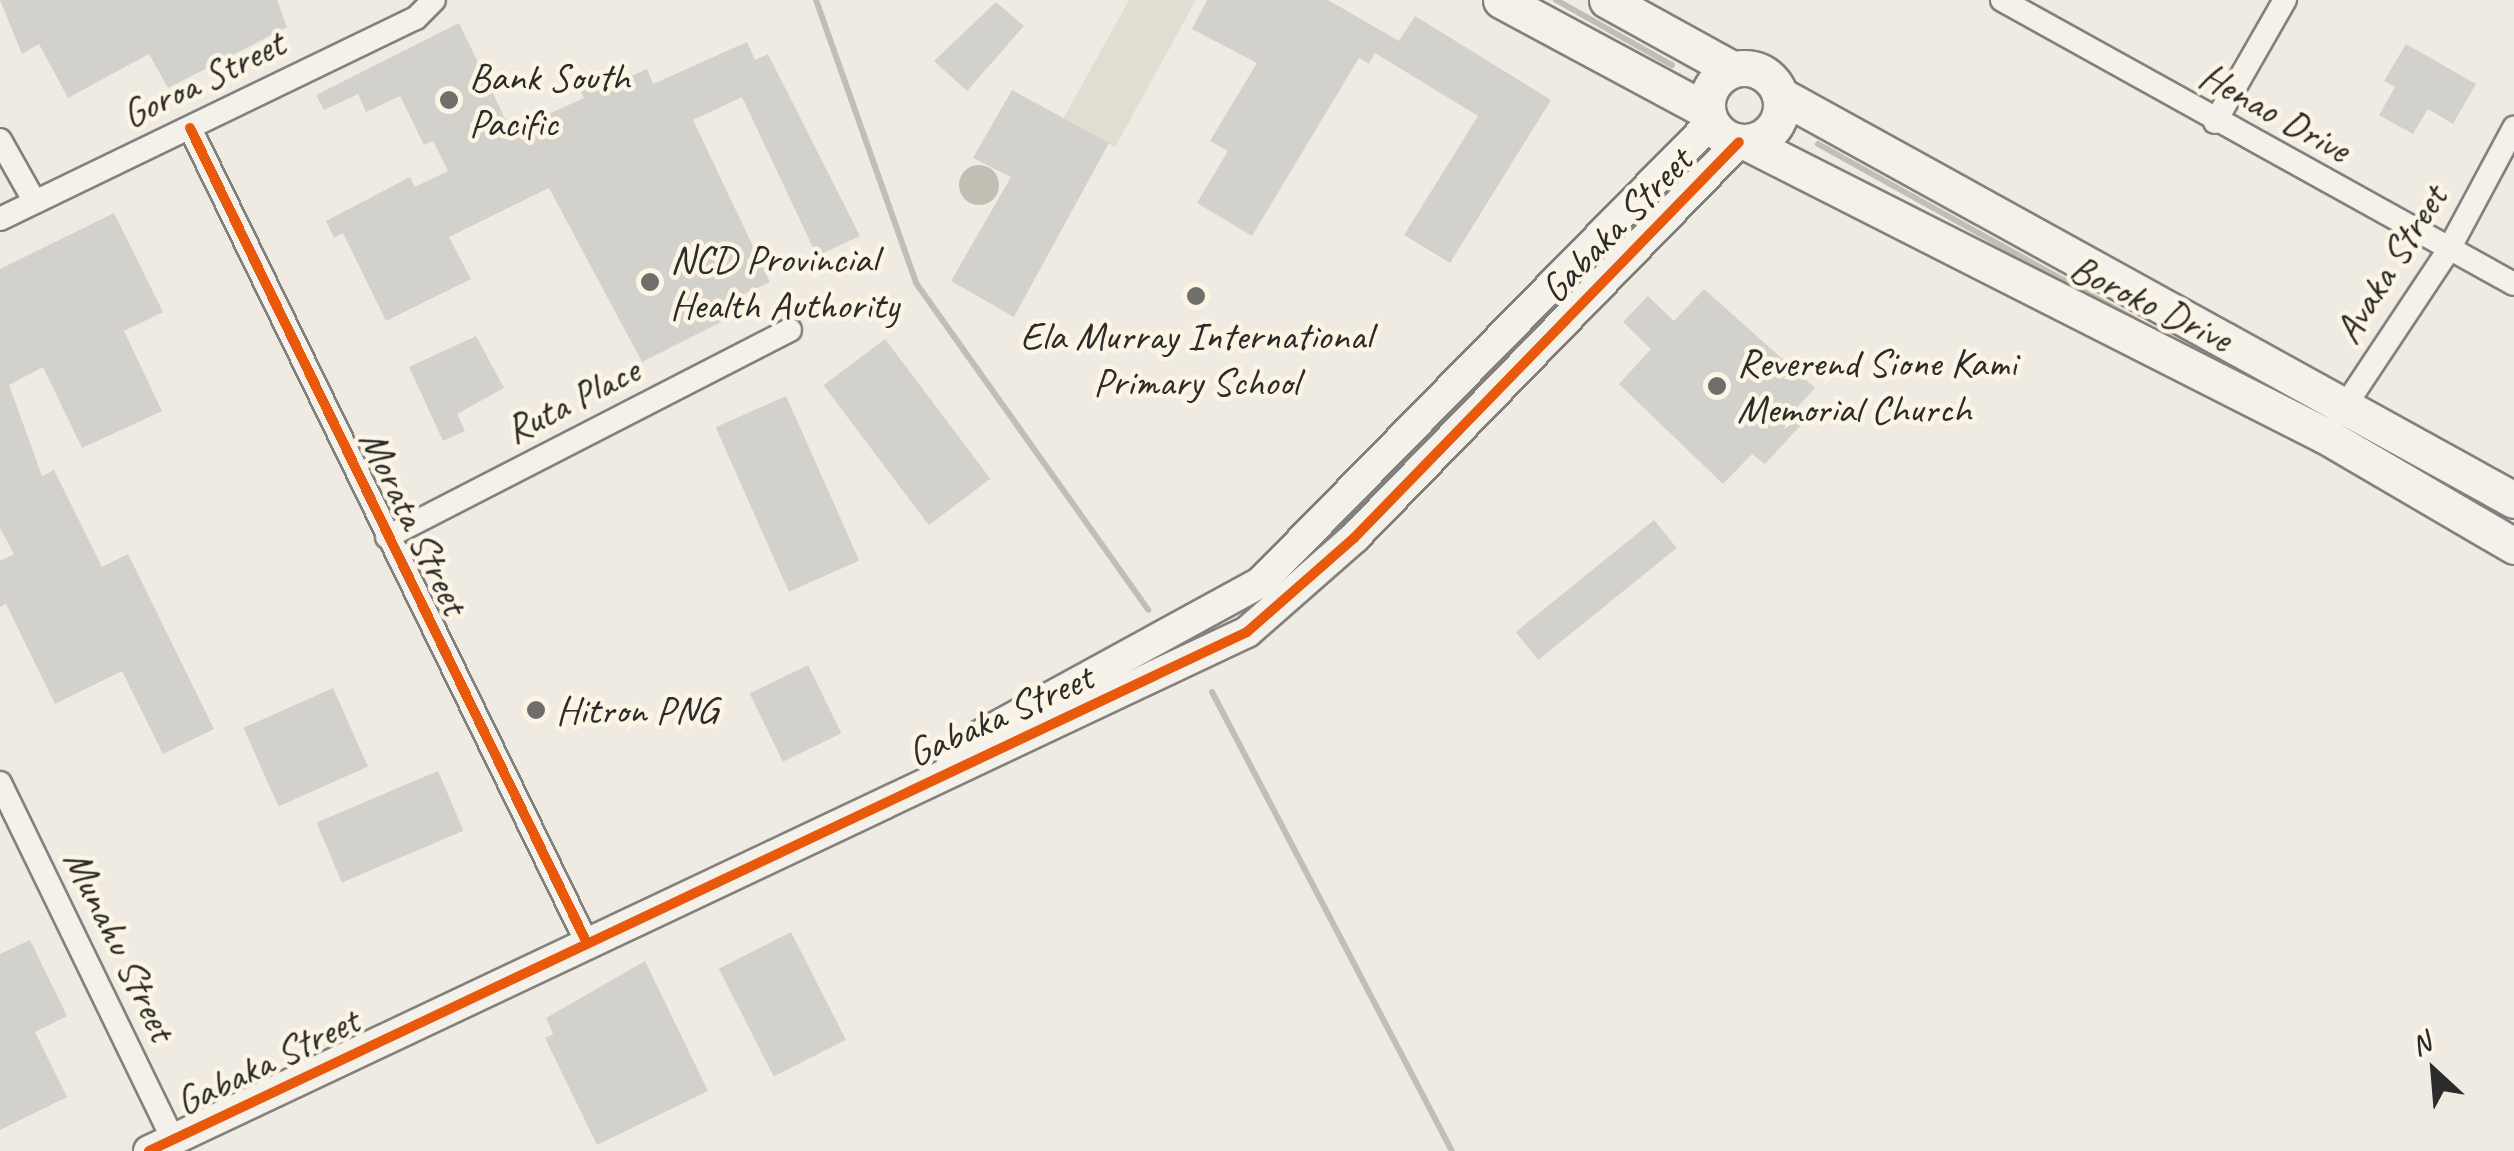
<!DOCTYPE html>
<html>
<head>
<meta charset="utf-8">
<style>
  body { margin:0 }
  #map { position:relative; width:2514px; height:1151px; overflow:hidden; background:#efebe3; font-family:Caveat,sans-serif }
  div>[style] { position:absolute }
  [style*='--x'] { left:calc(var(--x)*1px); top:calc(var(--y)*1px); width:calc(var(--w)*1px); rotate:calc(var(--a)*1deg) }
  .green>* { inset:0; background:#e1ddd2 }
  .water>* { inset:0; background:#c2beb4 }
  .round { border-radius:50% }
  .stream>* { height:6px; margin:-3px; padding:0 3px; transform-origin:3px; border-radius:3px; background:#c2beb4 }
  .building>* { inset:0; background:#d3d1cb; transform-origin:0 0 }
  .roads { filter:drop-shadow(2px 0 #83817e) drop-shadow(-2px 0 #83817e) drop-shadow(0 2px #83817e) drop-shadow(0 -2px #83817e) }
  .street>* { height:22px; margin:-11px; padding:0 11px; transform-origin:11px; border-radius:11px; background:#f4f1eb }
  .secondary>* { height:30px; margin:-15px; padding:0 15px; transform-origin:15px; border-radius:15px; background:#f4f1eb }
  .primary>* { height:35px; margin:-17.5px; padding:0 17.5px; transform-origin:17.5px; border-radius:17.5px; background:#f4f1eb }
  .primary>.ring { margin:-17.5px; padding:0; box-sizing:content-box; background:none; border:35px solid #f4f1eb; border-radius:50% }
  .cycleway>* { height:10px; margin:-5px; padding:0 5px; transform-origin:5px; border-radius:5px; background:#e8590c }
  .dots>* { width:28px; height:28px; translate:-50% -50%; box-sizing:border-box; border:5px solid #fcf5e5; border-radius:50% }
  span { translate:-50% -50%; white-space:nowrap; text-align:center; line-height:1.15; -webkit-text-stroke:9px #fcf5e5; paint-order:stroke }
  .poi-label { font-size:40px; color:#2b2b2b }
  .left { translate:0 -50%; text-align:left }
  .street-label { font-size:40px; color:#2b2b2b }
  .north { position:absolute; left:2384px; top:1021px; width:100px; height:100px; -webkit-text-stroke:8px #fcf5e5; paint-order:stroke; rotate:334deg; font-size:28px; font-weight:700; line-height:40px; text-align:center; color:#2b2b2b }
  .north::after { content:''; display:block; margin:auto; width:35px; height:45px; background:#2b2b2b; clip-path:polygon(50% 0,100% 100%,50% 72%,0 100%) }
</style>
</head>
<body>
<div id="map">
  <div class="green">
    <div style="clip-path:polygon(1129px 0,1196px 0,1115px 147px,1063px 119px)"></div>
  </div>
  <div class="water">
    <div class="round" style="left:959px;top:165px;width:40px;height:40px"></div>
  </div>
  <div class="stream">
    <div style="--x:816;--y:0;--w:300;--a:70.5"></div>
    <div style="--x:916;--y:283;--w:401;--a:54.6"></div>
    <div style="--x:1556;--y:0;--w:133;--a:29.3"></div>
    <div style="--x:1818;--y:144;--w:363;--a:29"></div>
    <div style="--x:1212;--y:692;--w:518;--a:62.4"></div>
  </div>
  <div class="building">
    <div style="clip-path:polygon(0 0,277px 0,287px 27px,168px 88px,149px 54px,68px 98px,39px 44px,22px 54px)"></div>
    <div style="clip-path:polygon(1207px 0,1328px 0,1399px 41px,1415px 16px,1551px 100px,1450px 263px,1404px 235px,1478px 116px,1375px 53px,1369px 64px,1359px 58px,1252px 236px,1197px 203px,1228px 151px,1210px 141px,1257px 63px,1192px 29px)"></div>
    <div style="clip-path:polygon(996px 2px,1024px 26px,967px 91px,934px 61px)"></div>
    <div style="clip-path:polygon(459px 23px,511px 131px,584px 98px,579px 88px,607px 75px,611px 85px,647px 69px,653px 84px,747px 42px,755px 60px,768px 54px,860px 236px,817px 256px,742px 97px,693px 120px,770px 282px,714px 308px,721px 322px,642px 362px,549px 188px,449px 237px,471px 279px,386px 321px,343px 233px,334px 238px,326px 221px,410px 177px,415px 187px,448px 171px,433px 141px,424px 145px,400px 96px,366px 112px,358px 94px,324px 110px,316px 95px)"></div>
    <div style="clip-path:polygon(2406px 44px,2476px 84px,2453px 124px,2428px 109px,2413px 134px,2379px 115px,2395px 87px,2384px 81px)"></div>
    <div style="clip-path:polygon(1012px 90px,1109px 143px,1014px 317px,951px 281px,1011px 177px,973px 158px)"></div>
    <div style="clip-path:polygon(114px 213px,163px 312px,124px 331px,162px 411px,82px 448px,43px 367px,9px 385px,42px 476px,54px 470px,102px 567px,128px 554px,214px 729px,163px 754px,122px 671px,55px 704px,6px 604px,0 607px,0 561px,14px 554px,0 528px,0 269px)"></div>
    <div style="clip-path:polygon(1704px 289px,1815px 388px,1790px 415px,1801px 425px,1765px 464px,1752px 454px,1723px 484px,1619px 384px,1651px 349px,1623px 322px,1648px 296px,1674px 321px)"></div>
    <div style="clip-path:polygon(476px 336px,504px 388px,457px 414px,465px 431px,443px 441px,409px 367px)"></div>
    <div style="left:885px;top:339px;width:175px;height:77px;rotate:53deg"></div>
    <div style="left:786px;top:396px;width:180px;height:77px;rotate:66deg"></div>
    <div style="left:1654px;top:520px;width:36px;height:178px;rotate:51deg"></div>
    <div style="left:808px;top:665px;width:76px;height:65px;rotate:64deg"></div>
    <div style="left:333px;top:688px;width:86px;height:98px;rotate:66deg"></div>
    <div style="left:438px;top:771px;width:65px;height:132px;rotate:67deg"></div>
    <div style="left:791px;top:932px;width:121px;height:81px;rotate:63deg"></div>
    <div style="clip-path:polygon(30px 940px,67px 1016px,35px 1032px,67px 1097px,0 1130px,0 954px)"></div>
    <div style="clip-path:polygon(645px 961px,708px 1091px,597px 1145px,545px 1038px,553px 1034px,546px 1018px)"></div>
  </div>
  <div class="roads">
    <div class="street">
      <div style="--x:2002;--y:0;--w:585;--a:29.02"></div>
      <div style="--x:2215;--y:122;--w:141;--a:-60.2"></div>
      <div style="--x:190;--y:128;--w:904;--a:64.03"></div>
      <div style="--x:0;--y:140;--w:71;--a:60.6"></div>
      <div style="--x:0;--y:219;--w:462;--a:-25.8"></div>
      <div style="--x:416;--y:18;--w:25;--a:-45"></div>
      <div style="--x:2339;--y:415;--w:197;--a:-56.4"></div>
      <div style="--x:2448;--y:251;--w:140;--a:-61.8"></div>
      <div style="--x:387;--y:537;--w:453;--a:-27.2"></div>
      <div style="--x:0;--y:783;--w:396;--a:64.1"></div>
    </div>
    <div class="secondary">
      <div style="--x:951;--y:767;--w:42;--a:-46.9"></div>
      <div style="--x:980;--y:736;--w:320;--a:-28.7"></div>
      <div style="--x:1261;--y:582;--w:643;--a:-45.57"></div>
      <div style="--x:149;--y:1151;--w:1214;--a:-25.3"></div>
      <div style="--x:1247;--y:632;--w:142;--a:-41.3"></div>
      <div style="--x:1354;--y:538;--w:552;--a:-45.81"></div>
    </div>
    <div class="primary">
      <div style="--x:1501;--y:0;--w:234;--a:28.3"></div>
      <div style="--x:1607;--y:0;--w:143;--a:28.9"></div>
      <div class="ring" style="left:1707px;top:68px;width:39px;height:39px"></div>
      <div style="--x:1780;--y:95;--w:838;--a:28.89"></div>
      <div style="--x:1746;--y:142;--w:650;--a:26.88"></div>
      <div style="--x:2326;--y:436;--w:218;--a:30.3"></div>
    </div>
  </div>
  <div class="cycleway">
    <div style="--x:190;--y:128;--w:904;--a:64.03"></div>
    <div style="--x:149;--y:1151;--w:1214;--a:-25.3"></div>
    <div style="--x:1247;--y:632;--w:142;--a:-41.3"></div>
    <div style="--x:1354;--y:538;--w:552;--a:-45.81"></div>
  </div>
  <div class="dots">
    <div style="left:449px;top:100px;background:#706e6b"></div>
    <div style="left:650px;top:282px;background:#706e6b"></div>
    <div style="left:1196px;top:296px;background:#706e6b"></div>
    <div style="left:1717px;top:386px;background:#706e6b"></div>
    <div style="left:536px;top:710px;background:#706e6b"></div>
  </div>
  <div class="poi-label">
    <span class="left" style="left:469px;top:100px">Bank South<br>Pacific</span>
    <span class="left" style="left:670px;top:282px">NCD Provincial<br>Health Authority</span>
    <span style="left:1196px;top:359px">Ela Murray International<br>Primary School</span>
    <span class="left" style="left:1737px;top:386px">Reverend Sione Kami<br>Memorial Church</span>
    <span class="left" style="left:556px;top:710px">Hitron PNG</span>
  </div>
  <div class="street-label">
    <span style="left:203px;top:79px;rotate:-26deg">Goroa Street</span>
    <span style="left:2275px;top:112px;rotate:29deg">Henao Drive</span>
    <span style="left:1616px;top:225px;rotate:-46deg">Gabaka Street</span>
    <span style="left:2390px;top:264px;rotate:-58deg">Avaka Street</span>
    <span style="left:2151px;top:303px;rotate:26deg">Boroko Drive</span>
    <span style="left:572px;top:400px;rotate:-27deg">Ruta Place</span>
    <span style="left:414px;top:522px;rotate:64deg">Morata Street</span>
    <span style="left:1000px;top:715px;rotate:-24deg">Gabaka Street</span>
    <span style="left:120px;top:945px;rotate:64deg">Munahu Street</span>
    <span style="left:267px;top:1061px;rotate:-26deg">Gabaka Street</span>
  </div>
  <div class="north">N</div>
</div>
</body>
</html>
